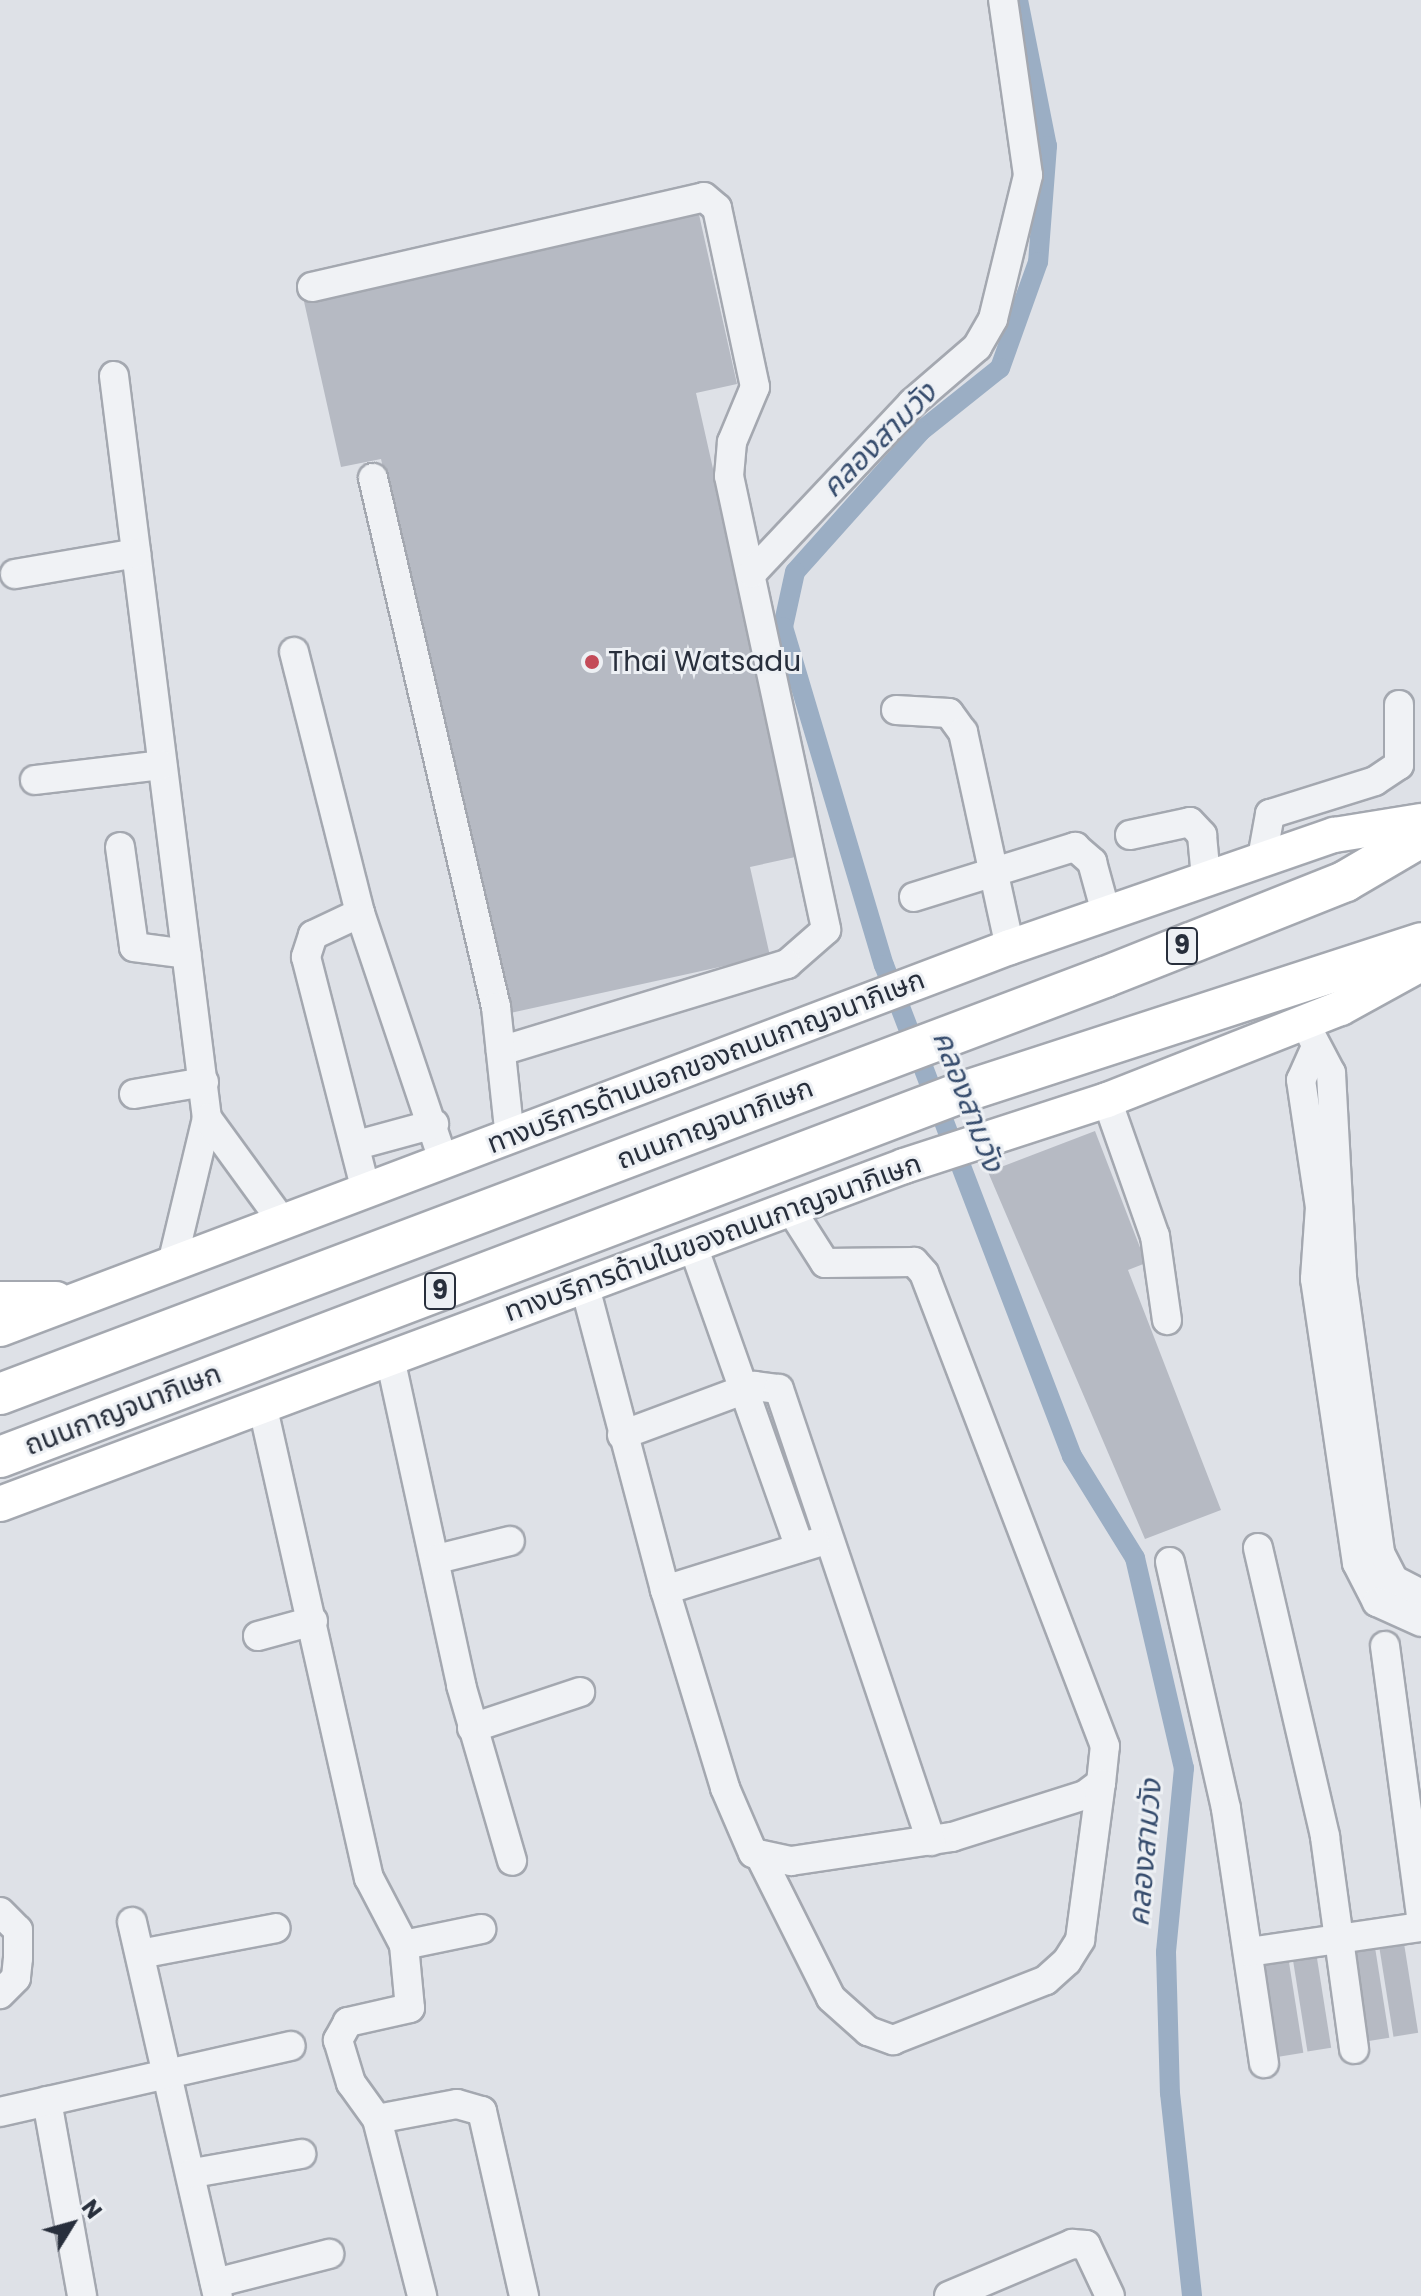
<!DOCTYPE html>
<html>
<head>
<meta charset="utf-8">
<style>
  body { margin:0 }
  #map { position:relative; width:1421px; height:2296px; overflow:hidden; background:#dee1e7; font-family:Poppins,"Noto Sans Thai",sans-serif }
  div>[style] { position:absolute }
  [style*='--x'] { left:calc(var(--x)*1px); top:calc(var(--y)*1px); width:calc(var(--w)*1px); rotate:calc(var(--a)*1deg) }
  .canal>* { height:20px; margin:-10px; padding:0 10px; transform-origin:10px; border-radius:10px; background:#9baec4 }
  .building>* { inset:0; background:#b6bac3; transform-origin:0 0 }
  .roads { filter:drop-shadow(2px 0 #a4a8b0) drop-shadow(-2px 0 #a4a8b0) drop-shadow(0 2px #a4a8b0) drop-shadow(0 -2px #a4a8b0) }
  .minor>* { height:28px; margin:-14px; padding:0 14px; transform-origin:14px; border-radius:14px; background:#f0f2f5 }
  .major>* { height:34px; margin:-17px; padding:0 17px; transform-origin:17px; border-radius:17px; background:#fff }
  .highway>* { height:40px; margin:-20px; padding:0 20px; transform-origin:20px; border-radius:20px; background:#fff }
  .dots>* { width:22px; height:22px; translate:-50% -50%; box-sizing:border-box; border:4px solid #edf0f4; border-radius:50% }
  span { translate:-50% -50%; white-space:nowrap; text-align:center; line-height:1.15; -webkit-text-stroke:6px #edf0f4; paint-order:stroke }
  .shield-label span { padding:2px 6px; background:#edf0f4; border:2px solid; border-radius:6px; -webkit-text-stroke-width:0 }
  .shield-label { font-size:26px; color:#282f3c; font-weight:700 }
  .poi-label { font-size:28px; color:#282f3c }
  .left { translate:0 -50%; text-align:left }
  .street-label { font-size:28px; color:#282f3c }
  .water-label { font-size:30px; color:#364c6d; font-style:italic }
  .north { position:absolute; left:32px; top:2184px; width:80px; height:80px; -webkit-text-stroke:6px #edf0f4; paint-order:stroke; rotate:53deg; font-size:22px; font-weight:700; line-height:32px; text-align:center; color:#282f3c }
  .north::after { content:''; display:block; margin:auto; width:28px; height:36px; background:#282f3c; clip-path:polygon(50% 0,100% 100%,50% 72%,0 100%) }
</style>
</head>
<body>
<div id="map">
  <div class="canal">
    <div style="--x:1018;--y:0;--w:149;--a:78.8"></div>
    <div style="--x:1047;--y:146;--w:116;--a:94.4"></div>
    <div style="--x:1038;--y:262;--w:113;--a:109.7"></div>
    <div style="--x:1000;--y:368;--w:101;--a:141.4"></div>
    <div style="--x:921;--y:431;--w:189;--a:131.8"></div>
    <div style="--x:795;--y:572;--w:56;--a:102.3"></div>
    <div style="--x:783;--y:627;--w:353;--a:73.4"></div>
    <div style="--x:884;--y:965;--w:526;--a:69.05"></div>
    <div style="--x:1072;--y:1456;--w:120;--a:58.3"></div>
    <div style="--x:1135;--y:1558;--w:216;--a:76.9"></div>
    <div style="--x:1184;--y:1768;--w:185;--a:95.6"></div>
    <div style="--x:1166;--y:1952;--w:141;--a:88.4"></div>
    <div style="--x:1170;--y:2093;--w:204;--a:83.8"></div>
  </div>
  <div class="building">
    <div style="clip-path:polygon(698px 210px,737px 384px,696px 393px,800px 856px,750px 867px,770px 956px,506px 1014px,381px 459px,341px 467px,303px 297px)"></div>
    <div style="clip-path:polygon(1095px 1131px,1146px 1263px,1128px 1270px,1221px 1510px,1145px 1539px,988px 1172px)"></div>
    <div style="left:1403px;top:1937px;width:97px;height:25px;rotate:81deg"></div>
    <div style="left:1374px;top:1941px;width:98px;height:24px;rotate:81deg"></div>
    <div style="left:1316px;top:1952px;width:97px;height:24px;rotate:81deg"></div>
    <div style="left:1288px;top:1956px;width:98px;height:25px;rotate:81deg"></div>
  </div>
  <div class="roads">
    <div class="minor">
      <div style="--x:312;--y:287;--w:402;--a:-12.9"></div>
      <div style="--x:704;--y:197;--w:17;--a:40"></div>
      <div style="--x:717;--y:208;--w:183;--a:78"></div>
      <div style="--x:755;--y:387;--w:60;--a:112.7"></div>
      <div style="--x:732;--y:442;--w:34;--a:95"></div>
      <div style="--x:729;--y:476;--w:464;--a:77.9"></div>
      <div style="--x:826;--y:930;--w:52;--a:138.9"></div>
      <div style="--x:787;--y:964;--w:299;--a:163.1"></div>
      <div style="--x:114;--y:376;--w:748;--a:82.86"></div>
      <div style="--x:207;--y:1118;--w:146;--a:103.5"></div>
      <div style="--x:373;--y:478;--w:543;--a:76.91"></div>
      <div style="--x:496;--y:1007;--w:131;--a:83.9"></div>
      <div style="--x:752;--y:573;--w:233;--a:-46.7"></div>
      <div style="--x:912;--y:403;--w:86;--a:-40.7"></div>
      <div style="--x:977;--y:347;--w:32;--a:-60"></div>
      <div style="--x:993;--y:319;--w:148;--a:-76.3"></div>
      <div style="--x:1028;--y:175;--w:177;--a:-98.1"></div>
      <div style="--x:15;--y:574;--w:123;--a:-9.8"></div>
      <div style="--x:294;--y:652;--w:269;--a:75.8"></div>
      <div style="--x:360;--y:913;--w:261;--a:71.4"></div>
      <div style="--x:896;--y:710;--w:53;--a:3.2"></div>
      <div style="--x:949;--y:713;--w:24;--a:54"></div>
      <div style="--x:963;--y:732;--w:220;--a:77.7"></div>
      <div style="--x:35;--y:780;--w:128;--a:-6.7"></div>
      <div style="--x:1130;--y:835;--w:61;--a:-12.2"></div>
      <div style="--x:1190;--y:822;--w:18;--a:47"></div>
      <div style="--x:1202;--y:835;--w:43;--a:84.7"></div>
      <div style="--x:120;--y:847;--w:101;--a:82"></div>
      <div style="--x:134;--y:947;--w:53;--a:7.5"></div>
      <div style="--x:1262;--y:858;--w:45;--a:-79.7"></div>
      <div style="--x:1270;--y:814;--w:110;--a:-17.4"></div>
      <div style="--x:1375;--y:781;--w:29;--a:-34"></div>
      <div style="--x:1399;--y:765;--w:60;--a:-90"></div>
      <div style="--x:914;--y:897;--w:169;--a:-17.3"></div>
      <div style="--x:1075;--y:847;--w:23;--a:41"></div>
      <div style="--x:1092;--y:862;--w:53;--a:74.6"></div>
      <div style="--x:360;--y:913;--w:52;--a:154.9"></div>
      <div style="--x:313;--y:935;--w:23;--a:108"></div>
      <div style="--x:306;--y:957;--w:242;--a:75.6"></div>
      <div style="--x:1312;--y:1037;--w:41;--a:62.2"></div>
      <div style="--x:1331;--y:1073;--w:205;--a:86.9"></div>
      <div style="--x:1342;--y:1278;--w:278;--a:82.1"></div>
      <div style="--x:1380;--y:1553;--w:30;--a:63"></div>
      <div style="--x:1394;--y:1580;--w:30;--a:27"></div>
      <div style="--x:1315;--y:1049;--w:34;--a:114"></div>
      <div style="--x:1301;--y:1080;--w:128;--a:81.5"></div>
      <div style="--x:1320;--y:1207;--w:72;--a:94"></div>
      <div style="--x:1315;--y:1279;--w:287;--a:81.6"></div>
      <div style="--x:1357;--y:1563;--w:44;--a:62.9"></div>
      <div style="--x:1377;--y:1602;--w:48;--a:24.4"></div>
      <div style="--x:134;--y:1094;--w:71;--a:-9.7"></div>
      <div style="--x:1107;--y:1100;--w:144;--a:70.6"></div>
      <div style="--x:1155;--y:1236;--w:85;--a:81.9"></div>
      <div style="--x:207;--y:1118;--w:126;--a:54"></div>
      <div style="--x:357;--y:1145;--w:80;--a:-15.3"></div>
      <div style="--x:693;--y:1246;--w:320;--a:70.5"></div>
      <div style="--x:585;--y:1287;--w:313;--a:75.2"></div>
      <div style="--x:665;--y:1590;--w:207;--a:73.1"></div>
      <div style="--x:725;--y:1788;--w:71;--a:66.7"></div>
      <div style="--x:753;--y:1853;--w:39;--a:12"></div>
      <div style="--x:791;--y:1861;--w:163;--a:-8.5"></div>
      <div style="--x:952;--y:1837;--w:139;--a:-17.5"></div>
      <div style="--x:1085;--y:1795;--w:20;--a:-37"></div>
      <div style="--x:1101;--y:1783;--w:37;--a:-84"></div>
      <div style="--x:1105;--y:1746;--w:506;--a:-110.94"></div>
      <div style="--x:924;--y:1273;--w:15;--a:-132"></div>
      <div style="--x:914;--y:1262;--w:89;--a:179.4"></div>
      <div style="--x:825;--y:1263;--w:65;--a:-122.5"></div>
      <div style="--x:390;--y:1358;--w:335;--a:77.7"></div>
      <div style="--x:461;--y:1685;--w:183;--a:73.8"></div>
      <div style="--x:262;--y:1404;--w:486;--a:77.3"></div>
      <div style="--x:369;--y:1878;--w:76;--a:62.4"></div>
      <div style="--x:404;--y:1945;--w:63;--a:84.6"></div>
      <div style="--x:410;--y:2008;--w:64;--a:167.3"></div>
      <div style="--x:348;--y:2022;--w:21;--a:119"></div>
      <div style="--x:338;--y:2040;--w:45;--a:73.2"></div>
      <div style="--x:351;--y:2083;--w:44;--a:54.2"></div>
      <div style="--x:377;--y:2119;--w:183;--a:75.7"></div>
      <div style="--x:622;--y:1435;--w:141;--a:-20.4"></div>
      <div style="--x:754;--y:1386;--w:25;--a:7"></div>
      <div style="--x:779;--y:1389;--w:477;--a:71.4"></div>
      <div style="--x:1258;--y:1548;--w:297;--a:76.9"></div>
      <div style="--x:1325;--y:1837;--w:214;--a:82.2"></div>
      <div style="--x:437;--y:1559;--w:75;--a:-13.9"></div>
      <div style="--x:1170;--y:1562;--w:253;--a:77.2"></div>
      <div style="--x:1226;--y:1809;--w:257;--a:81.5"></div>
      <div style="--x:665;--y:1590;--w:158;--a:-17.3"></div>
      <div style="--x:258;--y:1636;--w:57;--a:-15.3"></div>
      <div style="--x:1385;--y:1646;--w:272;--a:82.4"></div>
      <div style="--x:472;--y:1728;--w:114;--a:-18.4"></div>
      <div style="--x:762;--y:1860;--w:154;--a:63.4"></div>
      <div style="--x:831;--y:1998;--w:50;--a:41.7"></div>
      <div style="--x:868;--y:2031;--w:27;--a:20"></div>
      <div style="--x:893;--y:2040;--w:164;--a:-21.4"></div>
      <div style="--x:1046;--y:1980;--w:28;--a:-42"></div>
      <div style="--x:1067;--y:1961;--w:25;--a:-58"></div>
      <div style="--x:1080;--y:1940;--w:158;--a:-82.4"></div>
      <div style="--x:0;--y:1912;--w:25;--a:45"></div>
      <div style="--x:18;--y:1930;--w:28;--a:90"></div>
      <div style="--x:18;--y:1958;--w:20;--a:96"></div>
      <div style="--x:16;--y:1978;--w:23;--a:135"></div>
      <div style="--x:132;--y:1922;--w:384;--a:77.1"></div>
      <div style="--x:404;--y:1945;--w:79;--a:-11.7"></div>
      <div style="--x:1249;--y:1952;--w:174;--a:-8.3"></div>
      <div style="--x:140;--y:1954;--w:138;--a:-10.8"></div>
      <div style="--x:47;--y:2101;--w:198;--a:79.8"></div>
      <div style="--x:0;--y:2112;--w:298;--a:-12.8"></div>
      <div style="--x:377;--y:2119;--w:81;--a:-10.6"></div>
      <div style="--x:457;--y:2104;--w:26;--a:16"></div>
      <div style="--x:482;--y:2111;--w:190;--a:77.2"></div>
      <div style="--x:193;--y:2173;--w:110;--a:-10"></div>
      <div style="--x:215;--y:2283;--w:118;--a:-14.3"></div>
      <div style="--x:949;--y:2296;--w:134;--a:-22.9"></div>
      <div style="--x:1072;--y:2244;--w:14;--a:4"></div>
      <div style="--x:1086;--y:2245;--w:56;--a:64.8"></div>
    </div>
    <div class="major">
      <div style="--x:0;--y:1299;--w:56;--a:0"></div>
      <div style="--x:0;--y:1329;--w:1080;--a:-20.72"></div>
      <div style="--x:1010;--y:947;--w:343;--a:-19.1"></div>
      <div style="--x:1334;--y:835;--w:88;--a:-9.1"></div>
      <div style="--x:0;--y:1504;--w:965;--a:-20.5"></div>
      <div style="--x:904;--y:1166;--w:213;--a:-18"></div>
      <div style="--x:1107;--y:1100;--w:251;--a:-21.5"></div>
      <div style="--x:1341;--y:1008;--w:91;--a:-28.8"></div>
    </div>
    <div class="highway">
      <div style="--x:0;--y:1394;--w:1181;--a:-20.68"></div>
      <div style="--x:1105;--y:977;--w:259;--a:-21.7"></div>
      <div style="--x:1346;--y:881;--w:87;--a:-30.4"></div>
      <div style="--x:0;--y:1457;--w:1024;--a:-20.77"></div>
      <div style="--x:957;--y:1094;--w:488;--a:-18"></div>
    </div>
  </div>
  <div class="dots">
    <div style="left:592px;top:662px;background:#c44b59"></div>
  </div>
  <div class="shield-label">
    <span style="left:1182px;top:946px">9</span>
    <span style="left:440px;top:1291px">9</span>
  </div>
  <div class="poi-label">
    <span class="left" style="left:608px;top:662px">Thai Watsadu</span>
  </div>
  <div class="street-label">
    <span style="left:706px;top:1062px;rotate:-21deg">ทางบริการด้านนอกของถนนกาญจนาภิเษก</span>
    <span style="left:715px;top:1124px;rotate:-21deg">ถนนกาญจนาภิเษก</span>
    <span style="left:713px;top:1238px;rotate:-20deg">ทางบริการด้านในของถนนกาญจนาภิเษก</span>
    <span style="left:123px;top:1410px;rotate:-21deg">ถนนกาญจนาภิเษก</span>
  </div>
  <div class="water-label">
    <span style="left:879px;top:440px;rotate:-45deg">คลองสามวัง</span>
    <span style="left:968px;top:1101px;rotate:69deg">คลองสามวัง</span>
    <span style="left:1145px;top:1853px;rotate:-85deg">คลองสามวัง</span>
  </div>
  <div class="north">N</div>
</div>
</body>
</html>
